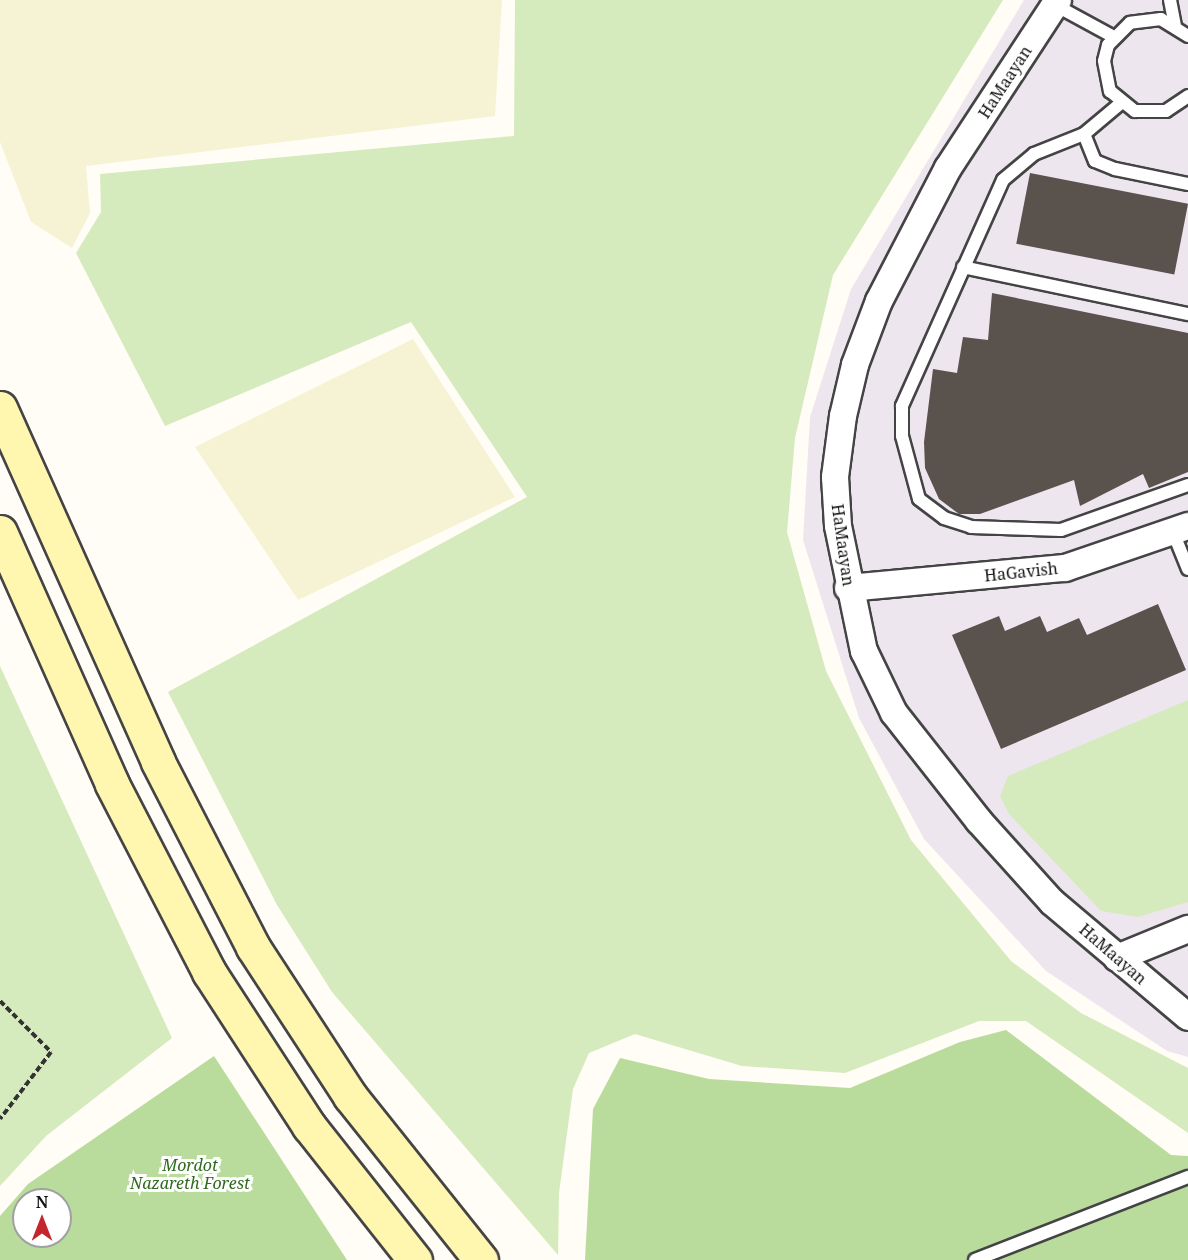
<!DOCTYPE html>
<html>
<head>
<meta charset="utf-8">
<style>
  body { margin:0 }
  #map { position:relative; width:1188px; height:1260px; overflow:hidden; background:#fffdf5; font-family:"Noto Serif",serif }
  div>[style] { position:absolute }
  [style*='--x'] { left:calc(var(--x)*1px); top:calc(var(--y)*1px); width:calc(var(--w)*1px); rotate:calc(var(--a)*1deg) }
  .industrial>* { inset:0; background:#eee6ef }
  .farmland>* { inset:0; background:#f6f3d4 }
  .green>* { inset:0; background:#d5ebbd }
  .forest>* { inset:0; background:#b9dc9c }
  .building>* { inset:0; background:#5a524d; transform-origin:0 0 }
  .path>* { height:4px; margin-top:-2px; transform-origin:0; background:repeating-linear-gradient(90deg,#333 0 6px,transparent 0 9px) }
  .roads { filter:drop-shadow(2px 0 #444) drop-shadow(-2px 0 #444) drop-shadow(0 2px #444) drop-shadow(0 -2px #444) }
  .lane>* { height:12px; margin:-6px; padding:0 6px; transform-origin:6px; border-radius:6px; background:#fff }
  .street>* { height:26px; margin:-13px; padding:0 13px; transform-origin:13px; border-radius:13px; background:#fff }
  .secondary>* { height:33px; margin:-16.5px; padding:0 16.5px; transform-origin:16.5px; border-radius:16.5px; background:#fff6b0 }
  span { translate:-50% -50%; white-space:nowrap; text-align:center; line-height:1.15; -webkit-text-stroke:6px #fff; paint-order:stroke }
  .street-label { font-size:16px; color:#111 }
  .park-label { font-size:16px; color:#2f6b1f; font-style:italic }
  .north { position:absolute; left:12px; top:1188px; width:60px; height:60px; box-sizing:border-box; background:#fff; border:2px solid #a0a0a0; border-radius:50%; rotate:0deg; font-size:16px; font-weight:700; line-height:24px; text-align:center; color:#111 }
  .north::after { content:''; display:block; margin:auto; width:21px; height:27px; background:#c4262e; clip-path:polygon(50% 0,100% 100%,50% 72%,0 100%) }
</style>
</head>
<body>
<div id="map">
  <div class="industrial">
    <div style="clip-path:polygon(1024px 0,1188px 0,1188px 1057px,1167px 1051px,1046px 971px,924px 839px,859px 718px,803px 540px,810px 417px,851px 289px)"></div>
  </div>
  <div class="farmland">
    <div style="clip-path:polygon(0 0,502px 0,495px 116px,86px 166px,90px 213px,72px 248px,31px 222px,0 142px)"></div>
    <div style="clip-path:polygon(413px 339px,515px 497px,298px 600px,195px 447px)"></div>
  </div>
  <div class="green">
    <div style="clip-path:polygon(515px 0,1003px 0,833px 275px,795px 438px,787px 532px,826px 671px,911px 840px,1011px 961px,1081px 1013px,1188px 1068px,1188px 1133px,1026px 1021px,979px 1021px,845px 1073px,742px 1066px,635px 1034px,589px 1053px,573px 1089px,559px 1193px,558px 1255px,332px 992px,277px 905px,168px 692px,527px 497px,411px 322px,165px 426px,76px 253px,101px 212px,100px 174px,514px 136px)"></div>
    <div style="clip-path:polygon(0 666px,172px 1038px,46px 1136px,0 1186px)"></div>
    <div style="clip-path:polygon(1188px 700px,1188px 902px,1138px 917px,1101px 911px,1009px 814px,1000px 796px,1008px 776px)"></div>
  </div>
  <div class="forest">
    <div style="clip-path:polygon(1006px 1030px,1171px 1155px,1188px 1156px,1188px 1260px,585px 1260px,593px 1109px,620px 1058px,709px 1079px,850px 1088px,960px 1042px)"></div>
    <div style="clip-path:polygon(evenodd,214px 1056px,347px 1260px,0 1260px,0 1216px,28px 1184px,214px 1056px,24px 1200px,60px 1200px,60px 1236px,24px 1236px,24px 1200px)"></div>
  </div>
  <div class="building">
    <div style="left:1030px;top:173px;width:161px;height:72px;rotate:11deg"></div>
    <div style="clip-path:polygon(992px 293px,1188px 333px,1188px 472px,1149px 488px,1143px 474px,1080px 506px,1074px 480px,980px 514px,959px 514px,939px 499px,925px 468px,924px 442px,933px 369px,957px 373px,963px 337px,988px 340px)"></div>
    <div style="clip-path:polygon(1158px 604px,1186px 670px,1001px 749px,952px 635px,999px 616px,1005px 631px,1040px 616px,1047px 632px,1079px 618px,1087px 635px)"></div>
  </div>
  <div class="path">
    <div style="--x:0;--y:1001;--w:72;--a:45"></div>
    <div style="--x:51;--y:1052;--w:84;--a:127.3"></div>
  </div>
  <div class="roads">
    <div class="lane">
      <div style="--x:1170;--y:0;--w:25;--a:79"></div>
      <div style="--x:1055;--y:5;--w:67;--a:28.5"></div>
      <div style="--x:1188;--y:36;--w:32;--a:-148"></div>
      <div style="--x:1161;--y:19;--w:31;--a:173"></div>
      <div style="--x:1130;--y:23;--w:31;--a:135"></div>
      <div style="--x:1108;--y:45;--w:16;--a:104"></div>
      <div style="--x:1104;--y:61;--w:31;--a:79"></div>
      <div style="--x:1110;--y:91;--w:32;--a:39"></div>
      <div style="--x:1135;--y:111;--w:31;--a:0"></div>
      <div style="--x:1166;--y:111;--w:27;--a:-34"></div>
      <div style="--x:1121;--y:103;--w:48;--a:140"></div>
      <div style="--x:1084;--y:134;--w:54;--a:158.2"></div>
      <div style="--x:1034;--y:154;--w:40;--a:140"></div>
      <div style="--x:1003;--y:180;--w:248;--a:114.1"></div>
      <div style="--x:902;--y:406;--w:30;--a:90"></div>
      <div style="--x:902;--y:436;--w:65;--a:74.9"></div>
      <div style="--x:919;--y:499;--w:31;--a:37"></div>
      <div style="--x:944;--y:518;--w:28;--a:18"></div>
      <div style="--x:971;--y:527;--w:90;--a:1.9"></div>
      <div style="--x:1061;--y:530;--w:135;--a:-19.5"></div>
      <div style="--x:1084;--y:134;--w:29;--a:68"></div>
      <div style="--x:1095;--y:161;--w:22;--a:22"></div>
      <div style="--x:1115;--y:169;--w:75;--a:11.6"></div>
      <div style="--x:963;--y:267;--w:230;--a:11.8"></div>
      <div style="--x:1173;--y:532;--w:40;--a:68"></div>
      <div style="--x:975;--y:1260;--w:229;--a:-21.3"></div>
    </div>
    <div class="street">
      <div style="--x:1058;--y:0;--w:201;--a:123.2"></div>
      <div style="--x:948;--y:168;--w:150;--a:117.4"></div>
      <div style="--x:879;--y:301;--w:68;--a:110.6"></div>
      <div style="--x:855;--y:365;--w:52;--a:103.2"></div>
      <div style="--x:843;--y:416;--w:62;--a:97.5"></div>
      <div style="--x:835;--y:477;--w:49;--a:86.5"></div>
      <div style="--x:838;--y:526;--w:128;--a:78.3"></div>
      <div style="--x:864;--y:651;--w:69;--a:64.2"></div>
      <div style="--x:894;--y:713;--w:137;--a:51.8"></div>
      <div style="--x:979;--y:821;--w:109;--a:48"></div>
      <div style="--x:1052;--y:902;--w:178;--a:40.2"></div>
      <div style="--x:848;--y:588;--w:218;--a:-5.3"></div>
      <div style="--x:1065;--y:568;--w:130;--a:-18.9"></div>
      <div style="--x:1117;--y:958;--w:77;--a:-22.2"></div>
    </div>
    <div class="secondary">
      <div style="--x:0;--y:408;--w:388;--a:65.9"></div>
      <div style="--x:158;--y:762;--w:208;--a:62.8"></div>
      <div style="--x:253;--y:947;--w:178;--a:56.9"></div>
      <div style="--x:350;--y:1096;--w:210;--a:51.4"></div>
      <div style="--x:0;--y:532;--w:276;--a:66"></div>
      <div style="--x:112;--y:784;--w:212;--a:62.7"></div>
      <div style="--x:209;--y:972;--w:184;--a:57"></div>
      <div style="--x:309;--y:1126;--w:171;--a:51.7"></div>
    </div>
  </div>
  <div class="street-label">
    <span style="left:1005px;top:82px;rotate:-57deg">HaMaayan</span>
    <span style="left:843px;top:545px;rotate:82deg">HaMaayan</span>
    <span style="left:1021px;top:572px;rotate:-6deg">HaGavish</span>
    <span style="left:1113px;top:954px;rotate:41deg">HaMaayan</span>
  </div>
  <div class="park-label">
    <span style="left:190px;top:1174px">Mordot<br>Nazareth Forest</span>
  </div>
  <div class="north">N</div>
</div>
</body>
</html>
